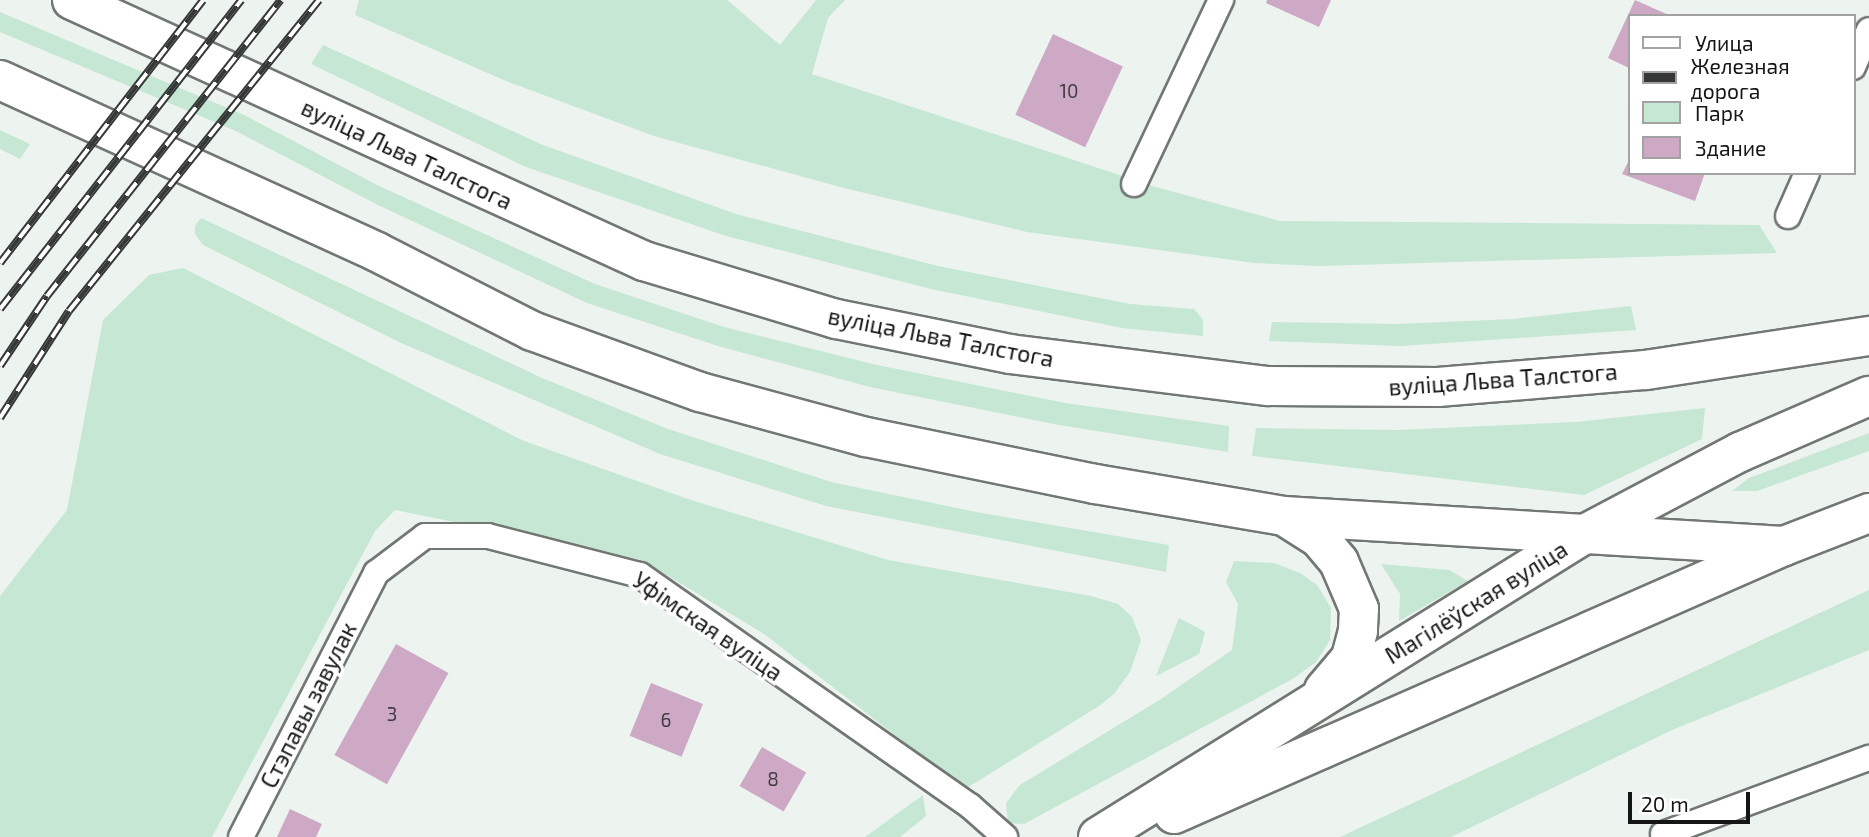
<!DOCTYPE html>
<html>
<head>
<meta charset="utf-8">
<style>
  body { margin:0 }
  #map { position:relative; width:1869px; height:837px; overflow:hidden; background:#edf3ef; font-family:"Exo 2",sans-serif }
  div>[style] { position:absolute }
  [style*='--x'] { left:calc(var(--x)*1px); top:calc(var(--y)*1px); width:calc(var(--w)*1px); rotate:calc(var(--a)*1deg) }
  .green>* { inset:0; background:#c5e7d3 }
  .building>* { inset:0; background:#cda9c5; transform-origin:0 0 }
  .roads { filter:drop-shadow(2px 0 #727774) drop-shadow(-2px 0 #727774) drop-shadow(0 2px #727774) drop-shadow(0 -2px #727774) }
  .lane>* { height:24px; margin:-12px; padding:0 12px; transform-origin:12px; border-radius:12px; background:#fff }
  .primary>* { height:38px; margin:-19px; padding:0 19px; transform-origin:19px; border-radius:19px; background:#fff }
  .rail>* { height:8px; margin-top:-4px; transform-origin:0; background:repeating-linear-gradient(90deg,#fff 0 16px,#353836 0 32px); box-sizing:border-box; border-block:2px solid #353836 }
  span { translate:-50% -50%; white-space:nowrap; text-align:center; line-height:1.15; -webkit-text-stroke:7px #fff; paint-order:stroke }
  .number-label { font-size:19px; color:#423b41 }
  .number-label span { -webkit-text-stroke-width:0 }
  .street-label { font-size:23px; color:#141615 }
  .legend { position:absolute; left:1628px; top:14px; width:228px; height:161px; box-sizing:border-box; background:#fff; border:2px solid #a1a2a1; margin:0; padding:9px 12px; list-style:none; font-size:21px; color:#141615 }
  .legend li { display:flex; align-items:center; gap:14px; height:35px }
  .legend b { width:35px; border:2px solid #a1a2a1 }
  .scale { position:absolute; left:1628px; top:792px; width:122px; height:32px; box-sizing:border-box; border:4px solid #141615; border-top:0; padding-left:9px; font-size:21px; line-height:24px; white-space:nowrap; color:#141615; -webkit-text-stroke:5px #fff; paint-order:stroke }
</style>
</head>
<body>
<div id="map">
  <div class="green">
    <div style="clip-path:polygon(359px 0,727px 0,780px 45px,816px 0,845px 0,828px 18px,812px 74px,1156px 187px,1280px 221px,1759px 225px,1777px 253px,1318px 266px,1255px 263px,1027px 232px,840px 187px,654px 136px,506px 81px,355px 15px)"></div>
    <div style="clip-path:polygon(0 12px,244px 115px,377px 185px,595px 284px,724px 327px,877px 365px,1065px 403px,1229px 426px,1228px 452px,1059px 425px,870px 387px,718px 346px,587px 303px,376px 204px,236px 131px,0 32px)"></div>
    <div style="clip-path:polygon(323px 45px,543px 145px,736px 214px,938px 266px,1130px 304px,1194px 309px,1203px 320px,1203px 336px,1122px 328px,931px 289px,726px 236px,526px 167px,311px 64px)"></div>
    <div style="clip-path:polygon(0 130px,30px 144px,20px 159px,0 149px)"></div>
    <div style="clip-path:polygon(201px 218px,542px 378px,668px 429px,831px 482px,976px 512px,1169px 545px,1166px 572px,826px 506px,660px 454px,399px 342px,203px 245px,195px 234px,195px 226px)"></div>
    <div style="clip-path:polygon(183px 268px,524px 441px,691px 500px,888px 560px,1091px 596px,1118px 604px,1132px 617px,1141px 640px,1130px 672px,1114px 694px,1099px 706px,965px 789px,764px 634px,642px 560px,395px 510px,375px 531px,212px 837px,0 837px,0 596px,67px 510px,103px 320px,149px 275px)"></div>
    <div style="clip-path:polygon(1631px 306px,1636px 330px,1401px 346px,1269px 341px,1272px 322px,1397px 324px,1513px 319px)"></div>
    <div style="clip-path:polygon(1705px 408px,1702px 439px,1584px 495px,1252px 456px,1256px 428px,1396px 430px,1576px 422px)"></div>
    <div style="clip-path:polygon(1869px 433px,1869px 451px,1757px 491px,1732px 491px,1749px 478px)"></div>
    <div style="clip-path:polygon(1234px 561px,1274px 563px,1300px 573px,1317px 585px,1331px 608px,1330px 640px,1316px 662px,1294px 678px,1024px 824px,1008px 823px,1006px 803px,1020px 785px,1161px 699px,1232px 650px,1238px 604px,1226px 582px)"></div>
    <div style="clip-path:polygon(1381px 564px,1449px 570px,1468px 581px,1399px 621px,1400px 594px)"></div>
    <div style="clip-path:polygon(1869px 590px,1869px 650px,1672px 730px,1451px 837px,1340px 837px)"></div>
    <div style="clip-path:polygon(1179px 618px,1205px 632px,1199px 654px,1156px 676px)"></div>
    <div style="clip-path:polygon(923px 795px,926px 816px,900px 837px,865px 837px)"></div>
  </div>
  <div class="building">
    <div style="clip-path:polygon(1267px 0,1331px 0,1319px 27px,1266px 3px)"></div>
    <div style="clip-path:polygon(1635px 0,1671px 16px,1629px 16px,1629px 68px,1608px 58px)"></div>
    <div style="left:1053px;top:34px;width:77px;height:89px;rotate:25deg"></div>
    <div style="clip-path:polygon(1629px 160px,1629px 173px,1705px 173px,1695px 201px,1622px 174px)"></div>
    <div style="left:396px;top:644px;width:60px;height:127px;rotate:29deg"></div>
    <div style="left:651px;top:683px;width:56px;height:57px;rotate:22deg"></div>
    <div style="left:762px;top:747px;width:51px;height:45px;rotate:30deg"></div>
    <div style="clip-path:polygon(290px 809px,322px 824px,316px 837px,277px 837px)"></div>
  </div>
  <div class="roads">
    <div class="lane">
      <div style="--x:1853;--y:67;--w:40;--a:-66.6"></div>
      <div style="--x:1134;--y:184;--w:204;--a:-64.7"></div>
      <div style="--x:1788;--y:216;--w:47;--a:-66.2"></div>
      <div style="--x:1663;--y:834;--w:220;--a:-20.3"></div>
      <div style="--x:241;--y:837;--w:297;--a:-62.9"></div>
      <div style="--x:376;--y:573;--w:61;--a:-37.1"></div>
      <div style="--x:425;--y:536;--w:63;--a:0"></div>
      <div style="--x:488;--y:536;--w:157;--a:14.4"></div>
      <div style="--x:640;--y:575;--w:403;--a:35"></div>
      <div style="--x:970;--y:806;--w:47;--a:41.5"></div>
    </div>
    <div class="primary">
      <div style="--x:72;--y:0;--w:629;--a:24.53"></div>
      <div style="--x:644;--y:261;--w:201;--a:16.8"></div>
      <div style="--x:836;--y:319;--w:177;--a:11.4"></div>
      <div style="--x:1010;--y:354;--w:260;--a:7.1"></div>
      <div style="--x:1268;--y:386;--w:170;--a:0.3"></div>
      <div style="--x:1438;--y:387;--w:209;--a:-4.7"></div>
      <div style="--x:1646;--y:370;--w:226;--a:-8.7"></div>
      <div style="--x:0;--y:80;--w:414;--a:24.5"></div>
      <div style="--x:377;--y:252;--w:174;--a:27"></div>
      <div style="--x:532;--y:331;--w:179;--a:20"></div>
      <div style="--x:700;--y:392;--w:172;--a:15.2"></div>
      <div style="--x:866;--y:437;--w:234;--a:11.6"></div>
      <div style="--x:1095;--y:484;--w:192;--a:9.6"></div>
      <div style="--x:1284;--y:516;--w:501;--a:3.43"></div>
      <div style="--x:1284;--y:516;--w:41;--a:32.2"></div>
      <div style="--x:1319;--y:538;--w:31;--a:50"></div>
      <div style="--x:1339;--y:562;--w:51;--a:66.9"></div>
      <div style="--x:1359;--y:609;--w:22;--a:93"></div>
      <div style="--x:1358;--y:631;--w:28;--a:105"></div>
      <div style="--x:1351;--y:658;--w:42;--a:130.2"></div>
      <div style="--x:1174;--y:814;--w:666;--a:-23.72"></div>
      <div style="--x:1784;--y:546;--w:91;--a:-21.2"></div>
      <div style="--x:1098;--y:837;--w:571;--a:-31.91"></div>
      <div style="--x:1583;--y:535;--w:178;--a:-27.9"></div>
      <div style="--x:1740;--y:452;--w:141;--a:-23.5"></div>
    </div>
  </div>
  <div class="rail">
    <div style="--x:0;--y:263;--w:332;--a:-52.3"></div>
    <div style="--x:0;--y:309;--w:392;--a:-52"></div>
    <div style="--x:0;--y:366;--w:84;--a:-56.1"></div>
    <div style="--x:47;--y:296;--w:377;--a:-51.7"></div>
    <div style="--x:0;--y:418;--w:127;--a:-57.2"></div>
    <div style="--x:69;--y:311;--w:399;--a:-51.2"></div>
  </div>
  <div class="number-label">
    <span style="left:1069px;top:91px">10</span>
    <span style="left:392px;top:714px">3</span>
    <span style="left:666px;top:720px">6</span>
    <span style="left:773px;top:779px">8</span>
  </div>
  <div class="street-label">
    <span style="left:407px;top:154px;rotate:25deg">вуліца Льва Талстога</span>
    <span style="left:941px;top:337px;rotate:11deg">вуліца Льва Талстога</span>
    <span style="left:1503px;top:379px;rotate:-4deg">вуліца Льва Талстога</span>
    <span style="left:1476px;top:602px;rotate:-32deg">Магілёўская вуліца</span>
    <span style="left:708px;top:626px;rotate:34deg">Уфімская вуліца</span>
    <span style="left:308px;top:705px;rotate:-63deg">Стэпавы завулак</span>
  </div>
  <ul class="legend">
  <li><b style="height:9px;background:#fff"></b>Улица</li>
  <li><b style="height:9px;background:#353836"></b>Железная дорога</li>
  <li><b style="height:19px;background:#c5e7d3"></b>Парк</li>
  <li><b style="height:19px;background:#cda9c5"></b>Здание</li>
  </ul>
  <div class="scale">20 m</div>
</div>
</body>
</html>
